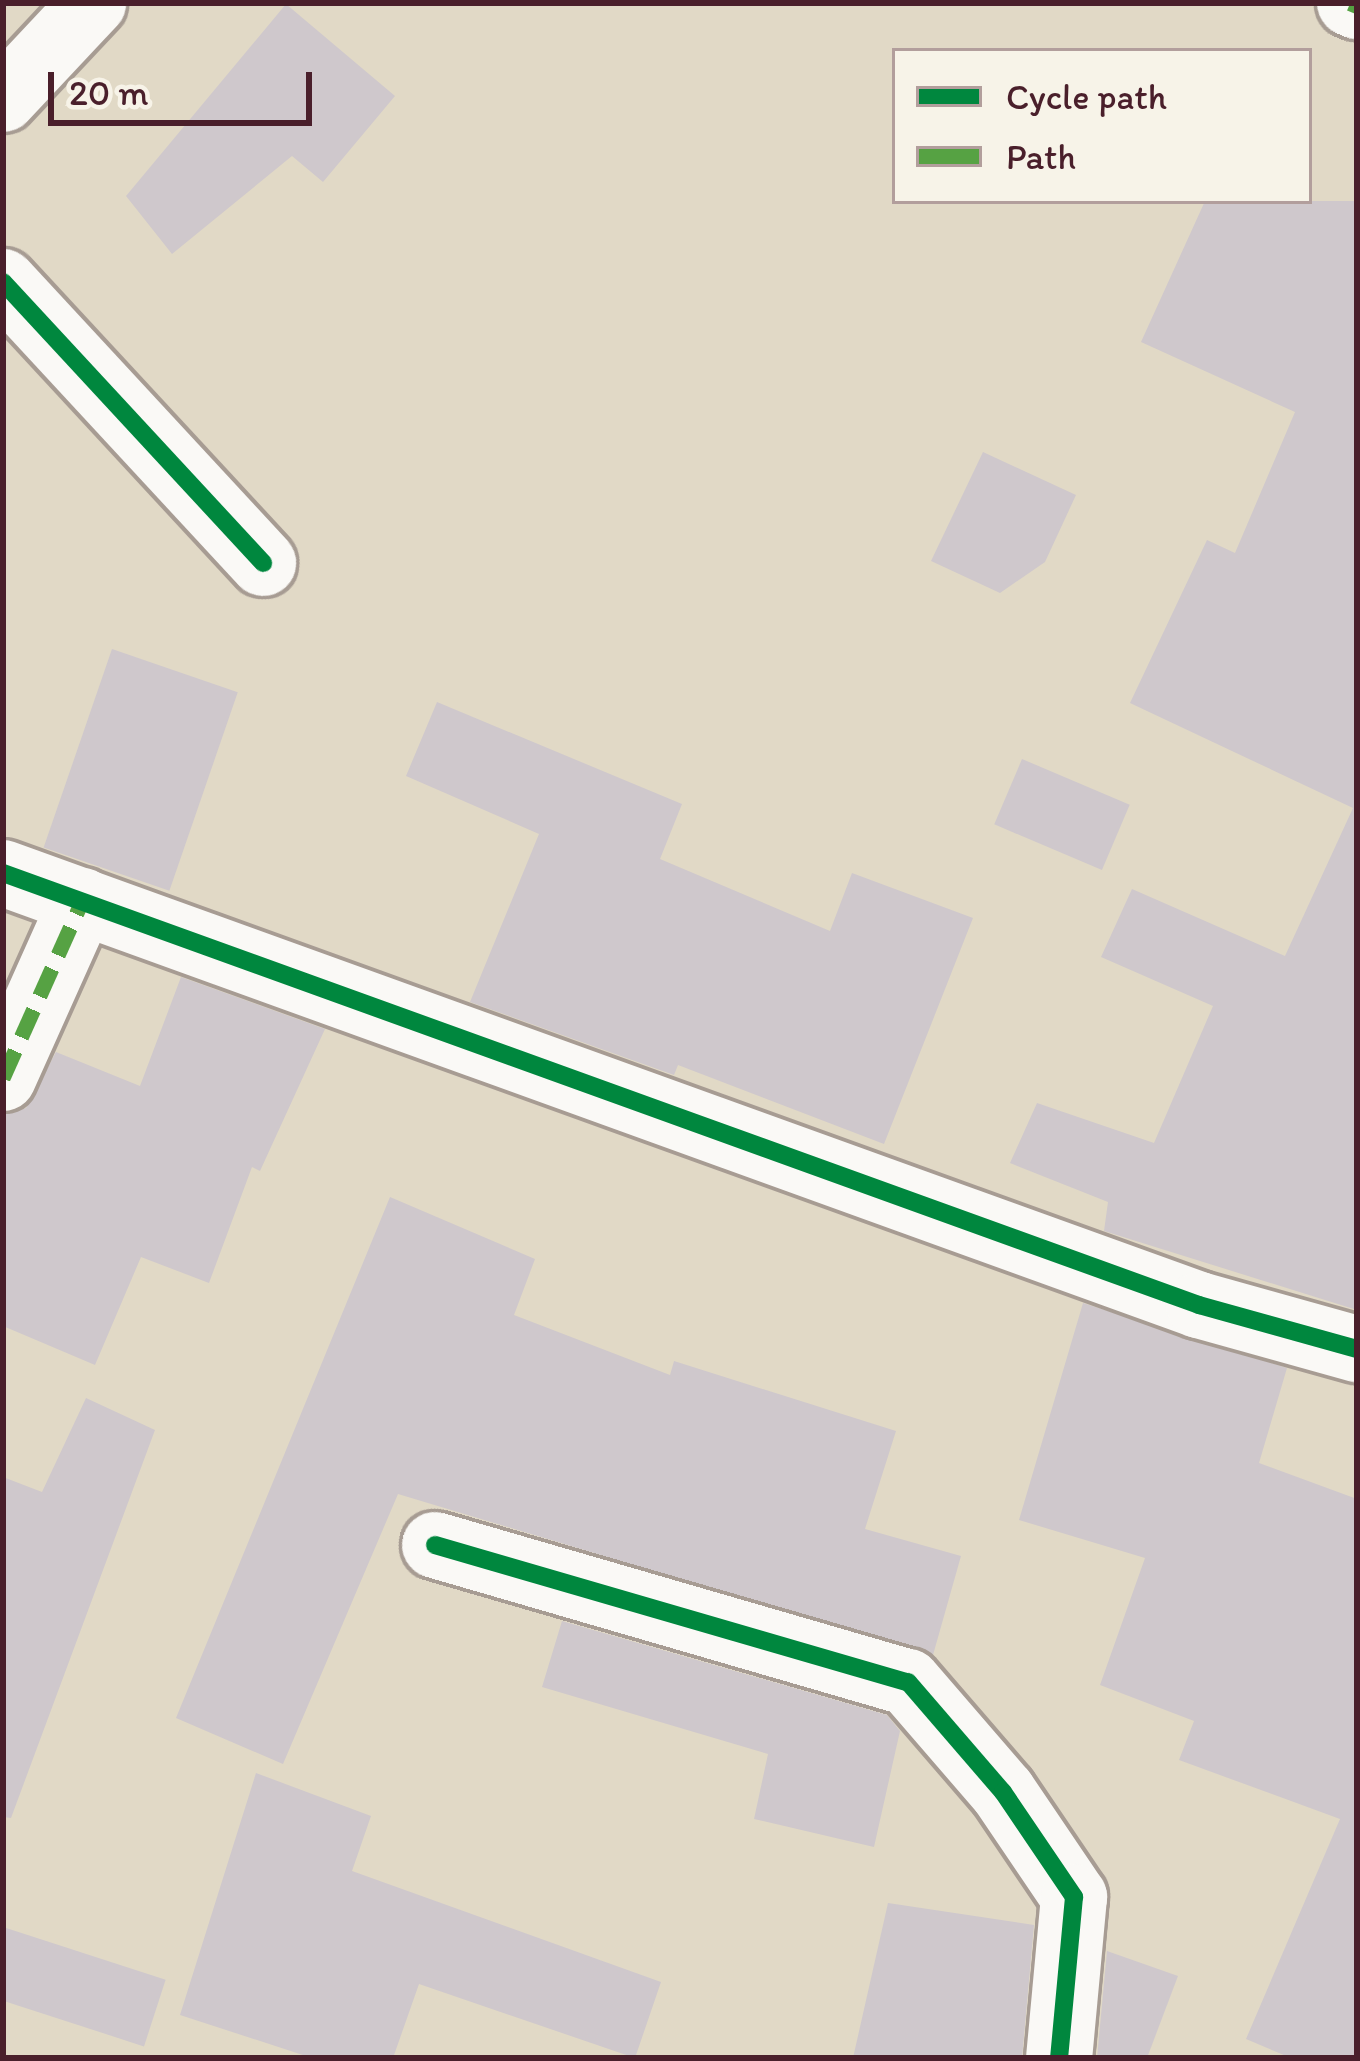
<!DOCTYPE html>
<html>
<head>
<meta charset="utf-8">
<style>
  body { margin:0 }
  #map { position:relative; width:1360px; height:2061px; overflow:hidden; background:#e1d9c6; font-family:Itim,sans-serif }
  div>[style] { position:absolute }
  [style*='--x'] { left:calc(var(--x)*1px); top:calc(var(--y)*1px); width:calc(var(--w)*1px); rotate:calc(var(--a)*1deg) }
  .building>* { inset:0; background:#cfc8cc; transform-origin:0 0 }
  .roads { filter:drop-shadow(3px 0 #a79c93) drop-shadow(-3px 0 #a79c93) drop-shadow(0 3px #a79c93) drop-shadow(0 -3px #a79c93) }
  .minor>* { height:66px; margin:-33px; padding:0 33px; transform-origin:33px; border-radius:33px; background:#faf9f6 }
  .quiet>* { height:15px; margin-top:-7.5px; transform-origin:0; background:repeating-linear-gradient(90deg,#56a243 0 30px,transparent 0 45px) }
  .cycleway>* { height:18px; margin:-9px; padding:0 9px; transform-origin:9px; border-radius:9px; background:#00873e }
  span { translate:-50% -50%; white-space:nowrap; text-align:center; line-height:1.15; -webkit-text-stroke:9px #f7f3e8; paint-order:stroke }
  .frame { position:absolute; inset:0; border:6px solid #4a1f2b; pointer-events:none }
  .legend { position:absolute; left:892px; top:48px; width:420px; height:156px; box-sizing:border-box; background:#f7f3e8; border:3px solid #b29e9c; margin:0; padding:15px 21px; list-style:none; font-size:36px; color:#4a1f2b }
  .legend li { display:flex; align-items:center; gap:24px; height:60px }
  .legend b { width:60px; border:3px solid #b29e9c }
  .scale { position:absolute; left:48px; top:72px; width:264px; height:54px; box-sizing:border-box; border:6px solid #4a1f2b; border-top:0; padding-left:15px; font-size:36px; line-height:42px; white-space:nowrap; color:#4a1f2b; -webkit-text-stroke:9px #f7f3e8; paint-order:stroke }
</style>
</head>
<body>
<div id="map">
  <div class="building">
    <div style="clip-path:polygon(286px 4px,395px 96px,323px 182px,292px 156px,172px 254px,126px 196px)"></div>
    <div style="clip-path:polygon(1205px 201px,1357px 201px,1357px 1310px,1104px 1231px,1108px 1202px,1010px 1163px,1037px 1103px,1154px 1143px,1213px 1006px,1101px 957px,1132px 889px,1285px 956px,1353px 808px,1130px 703px,1207px 540px,1235px 553px,1295px 412px,1141px 342px)"></div>
    <div style="clip-path:polygon(983px 452px,1076px 495px,1045px 562px,1000px 593px,931px 561px)"></div>
    <div style="left:112px;top:649px;width:133px;height:210px;rotate:19deg"></div>
    <div style="clip-path:polygon(437px 702px,682px 804px,660px 859px,830px 931px,852px 873px,973px 918px,884px 1144px,678px 1065px,674px 1075px,470px 1002px,539px 834px,406px 776px)"></div>
    <div style="left:1022px;top:759px;width:117px;height:71px;rotate:23deg"></div>
    <div style="clip-path:polygon(181px 977px,325px 1029px,260px 1171px,252px 1167px,209px 1283px,141px 1257px,95px 1365px,3px 1326px,3px 1115px,26px 1108px,56px 1052px,140px 1086px)"></div>
    <div style="clip-path:polygon(390px 1197px,535px 1259px,514px 1315px,670px 1375px,674px 1361px,896px 1431px,865px 1529px,961px 1556px,933px 1655px,398px 1494px,283px 1764px,176px 1718px)"></div>
    <div style="clip-path:polygon(1083px 1303px,1287px 1368px,1259px 1463px,1357px 1499px,1357px 2058px,1291px 2058px,1246px 2039px,1340px 1819px,1179px 1760px,1194px 1721px,1100px 1685px,1145px 1558px,1019px 1520px)"></div>
    <div style="clip-path:polygon(86px 1398px,155px 1430px,11px 1818px,3px 1817px,3px 1477px,42px 1492px)"></div>
    <div style="clip-path:polygon(562px 1621px,887px 1715px,900px 1731px,874px 1847px,754px 1819px,768px 1754px,542px 1687px)"></div>
    <div style="clip-path:polygon(256px 1773px,371px 1816px,352px 1871px,661px 1982px,635px 2058px,419px 1984px,393px 2058px,312px 2058px,180px 2015px)"></div>
    <div style="clip-path:polygon(888px 1903px,1034px 1925px,1022px 2058px,853px 2058px)"></div>
    <div style="left:3px;top:1927px;width:171px;height:70px;rotate:18deg"></div>
    <div style="clip-path:polygon(1107px 1951px,1178px 1976px,1147px 2058px,1097px 2058px)"></div>
  </div>
  <div class="roads">
    <div class="minor">
      <div style="--x:1350;--y:3;--w:8;--a:23"></div>
      <div style="--x:3;--y:99;--w:132;--a:-46.8"></div>
      <div style="--x:3;--y:282;--w:383;--a:47.2"></div>
      <div style="--x:3;--y:873;--w:1272;--a:19.86"></div>
      <div style="--x:1199;--y:1305;--w:164;--a:15.6"></div>
      <div style="--x:3;--y:1078;--w:194;--a:-65.9"></div>
      <div style="--x:435;--y:1545;--w:492;--a:16.2"></div>
      <div style="--x:908;--y:1682;--w:145;--a:49.2"></div>
      <div style="--x:1003;--y:1792;--w:127;--a:55.9"></div>
      <div style="--x:1074;--y:1897;--w:162;--a:95.3"></div>
    </div>
  </div>
  <div class="quiet">
    <div style="--x:1350;--y:3;--w:8;--a:23"></div>
    <div style="--x:3;--y:1078;--w:194;--a:-65.9"></div>
  </div>
  <div class="cycleway">
    <div style="--x:3;--y:282;--w:383;--a:47.2"></div>
    <div style="--x:3;--y:873;--w:1272;--a:19.86"></div>
    <div style="--x:1199;--y:1305;--w:164;--a:15.6"></div>
    <div style="--x:435;--y:1545;--w:492;--a:16.2"></div>
    <div style="--x:908;--y:1682;--w:145;--a:49.2"></div>
    <div style="--x:1003;--y:1792;--w:127;--a:55.9"></div>
    <div style="--x:1074;--y:1897;--w:162;--a:95.3"></div>
  </div>
  <div class="frame"></div>
  <ul class="legend">
  <li><b style="height:15px;background:#00873e"></b>Cycle path</li>
  <li><b style="height:15px;background:#56a243"></b>Path</li>
  </ul>
  <div class="scale">20 m</div>
</div>
</body>
</html>
